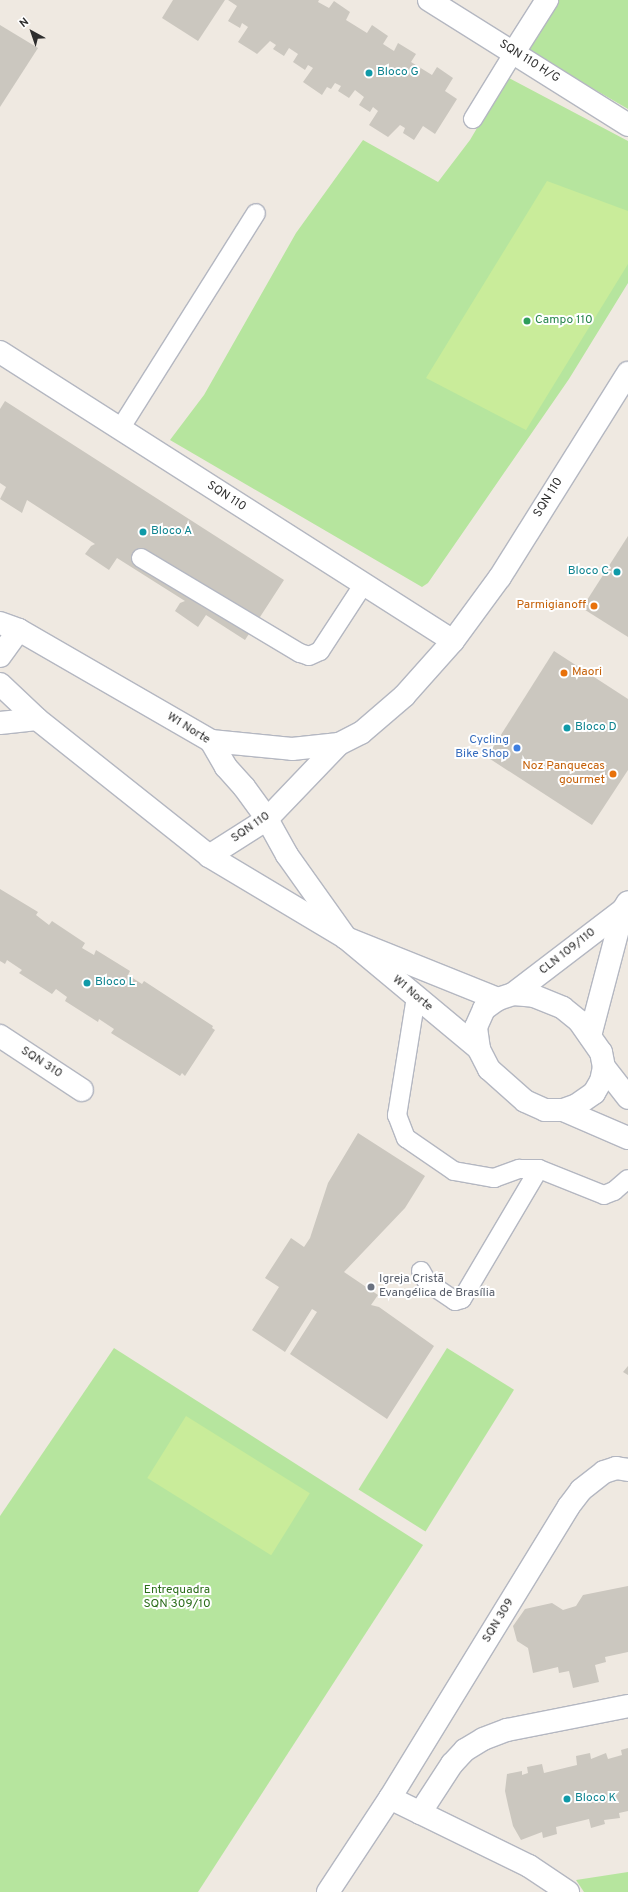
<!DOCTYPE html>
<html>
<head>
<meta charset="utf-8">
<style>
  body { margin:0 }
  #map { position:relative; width:628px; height:1892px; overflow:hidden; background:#efe9e1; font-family:Overpass,sans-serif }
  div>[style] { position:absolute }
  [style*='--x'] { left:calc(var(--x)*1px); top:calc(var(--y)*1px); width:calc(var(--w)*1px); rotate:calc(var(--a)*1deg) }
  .green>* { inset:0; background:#b6e59e; transform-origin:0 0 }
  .pitch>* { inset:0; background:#c9ec9a; transform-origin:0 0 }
  .building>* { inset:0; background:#cbc7bf }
  .roads { filter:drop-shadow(1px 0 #b4b7c1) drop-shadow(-1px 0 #b4b7c1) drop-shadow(0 1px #b4b7c1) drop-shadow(0 -1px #b4b7c1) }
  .lane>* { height:18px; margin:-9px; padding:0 9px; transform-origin:9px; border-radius:9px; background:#fff }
  .street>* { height:22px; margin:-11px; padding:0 11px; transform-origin:11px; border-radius:11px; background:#fff }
  .secondary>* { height:22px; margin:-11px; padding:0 11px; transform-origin:11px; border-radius:11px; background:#fff }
  .dots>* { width:11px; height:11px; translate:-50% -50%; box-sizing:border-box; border:2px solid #fff; border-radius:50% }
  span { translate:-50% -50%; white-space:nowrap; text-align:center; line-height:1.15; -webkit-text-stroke:4px #fff; paint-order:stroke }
  .street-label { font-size:12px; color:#2e2e2e }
  .culture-label { font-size:12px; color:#0d838f }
  .left { translate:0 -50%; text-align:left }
  .right { translate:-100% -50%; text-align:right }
  .leisure-label { font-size:12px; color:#27864d }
  .food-label { font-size:12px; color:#c56008 }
  .shop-label { font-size:12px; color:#366cbe }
  .worship-label { font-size:12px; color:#5b616d }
  .park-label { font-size:12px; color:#2c6e1b }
  .north { position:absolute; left:12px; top:12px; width:40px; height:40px; -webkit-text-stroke:3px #fff; paint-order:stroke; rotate:320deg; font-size:11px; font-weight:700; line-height:16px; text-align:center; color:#2e2e2e }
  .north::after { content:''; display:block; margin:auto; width:14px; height:18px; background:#2e2e2e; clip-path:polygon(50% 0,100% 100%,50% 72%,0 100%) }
</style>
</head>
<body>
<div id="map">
  <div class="green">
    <div style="clip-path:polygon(556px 0,628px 0,628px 109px,525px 49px)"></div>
    <div style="clip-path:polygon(507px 77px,628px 141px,628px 283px,569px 379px,428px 583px,422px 587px,170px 440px,204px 395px,296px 233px,363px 140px,438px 182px,470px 140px)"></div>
    <div style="clip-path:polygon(114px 1348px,423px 1545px,198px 1892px,0 1892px,0 1516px)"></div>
    <div style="left:447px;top:1348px;width:79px;height:167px;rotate:32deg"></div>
    <div style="clip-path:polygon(628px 1872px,628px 1892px,584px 1892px,576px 1880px)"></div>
  </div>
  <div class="pitch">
    <div style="clip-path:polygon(547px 181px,628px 211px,628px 264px,526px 430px,426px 378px)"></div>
    <div style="left:186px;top:1416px;width:146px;height:73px;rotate:32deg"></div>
  </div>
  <div class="building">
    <div style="clip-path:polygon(173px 0,225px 0,198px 41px,162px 18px)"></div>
    <div style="clip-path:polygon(228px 0,319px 0,318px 2px,329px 8px,334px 1px,350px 12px,346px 20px,367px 33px,372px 25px,388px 36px,383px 44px,394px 51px,398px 43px,416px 54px,411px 62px,432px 75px,437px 67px,453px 78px,445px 91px,457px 99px,435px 134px,423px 126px,414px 140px,403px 133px,405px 128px,400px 125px,388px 137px,369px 125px,378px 111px,373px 107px,370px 112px,359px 105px,364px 97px,355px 90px,349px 98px,338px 91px,341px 86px,335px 83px,331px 89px,327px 87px,322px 95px,303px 82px,313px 68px,308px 65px,305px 70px,293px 62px,298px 54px,289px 48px,284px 56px,273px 49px,276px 45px,270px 41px,257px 54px,238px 42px,248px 27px,242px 23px,240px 28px,228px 21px,237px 6px)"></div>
    <div style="clip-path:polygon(0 25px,38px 48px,0 107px)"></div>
    <div style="clip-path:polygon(5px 401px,284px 580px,245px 640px,206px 615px,198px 627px,175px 611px,180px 603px,185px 601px,117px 558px,109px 570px,85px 554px,91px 546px,95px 544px,27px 500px,22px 513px,0 499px,6px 487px,0 483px,0 409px)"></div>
    <div style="clip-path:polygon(628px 536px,628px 637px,582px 608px)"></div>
    <div style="clip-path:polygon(554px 651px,628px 699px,628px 770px,592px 825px,487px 757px)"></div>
    <div style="clip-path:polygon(0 889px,38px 912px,36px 915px,49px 925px,52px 921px,85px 943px,82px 948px,94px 955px,96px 950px,130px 971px,128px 975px,142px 984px,144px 981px,213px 1026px,212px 1028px,215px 1030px,185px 1076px,182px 1073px,180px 1076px,111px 1033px,114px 1029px,99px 1019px,98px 1022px,65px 1001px,67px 997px,56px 989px,52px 994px,19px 973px,22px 970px,7px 960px,5px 964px,0 961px)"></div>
    <div style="clip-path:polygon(358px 1133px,425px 1176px,405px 1208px,344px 1272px,378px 1295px,371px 1305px,379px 1307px,434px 1346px,387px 1419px,290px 1354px,317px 1312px,312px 1309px,285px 1352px,252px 1330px,279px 1287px,265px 1278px,291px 1238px,304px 1247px,310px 1238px,328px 1183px)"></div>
    <div style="clip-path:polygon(628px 1366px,628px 1375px,623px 1372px)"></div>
    <div style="clip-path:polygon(628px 1586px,628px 1652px,605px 1657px,606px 1662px,595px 1665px,599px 1682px,573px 1688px,569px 1671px,559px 1673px,558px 1667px,533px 1673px,528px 1648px,517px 1641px,513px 1626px,525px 1609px,552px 1603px,563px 1610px,576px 1606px,583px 1595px)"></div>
    <div style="clip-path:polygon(628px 1748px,628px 1811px,619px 1813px,620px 1818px,604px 1820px,605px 1824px,591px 1828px,589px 1819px,556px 1827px,557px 1834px,543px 1838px,542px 1832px,521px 1840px,513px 1826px,508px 1805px,505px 1791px,507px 1774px,522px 1771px,522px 1775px,528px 1773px,527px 1767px,542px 1764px,544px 1773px,577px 1765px,576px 1756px,590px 1753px,591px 1759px,606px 1753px,608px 1759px,622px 1755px,621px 1750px)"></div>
  </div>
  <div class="roads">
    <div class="lane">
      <div style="--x:473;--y:119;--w:79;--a:-58.5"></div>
      <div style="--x:120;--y:429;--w:255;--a:-57.8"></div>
      <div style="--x:141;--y:558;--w:185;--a:30.9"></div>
      <div style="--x:300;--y:653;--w:9;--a:18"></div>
      <div style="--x:309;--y:656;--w:12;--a:-24"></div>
      <div style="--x:320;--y:651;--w:79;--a:-56.9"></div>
      <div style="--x:416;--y:997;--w:120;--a:99.1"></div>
      <div style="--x:397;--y:1115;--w:25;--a:69"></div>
      <div style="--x:406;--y:1138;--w:58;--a:34.5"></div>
      <div style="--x:454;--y:1171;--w:41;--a:9.9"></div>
      <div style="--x:494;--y:1178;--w:27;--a:-20"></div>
      <div style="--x:519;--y:1169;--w:20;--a:0"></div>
      <div style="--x:539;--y:1169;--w:70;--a:21.8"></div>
      <div style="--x:604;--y:1195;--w:11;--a:-22"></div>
      <div style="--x:614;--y:1191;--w:18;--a:-41"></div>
      <div style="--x:421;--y:1271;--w:13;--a:61"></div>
      <div style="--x:427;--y:1282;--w:34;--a:34"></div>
      <div style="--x:455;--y:1301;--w:7;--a:-16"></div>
      <div style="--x:462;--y:1299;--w:151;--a:-59.4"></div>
    </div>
    <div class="street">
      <div style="--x:429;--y:0;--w:235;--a:32.1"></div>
      <div style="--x:514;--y:52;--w:62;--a:-57.6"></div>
      <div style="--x:0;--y:352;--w:537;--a:32.54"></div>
      <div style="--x:0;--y:723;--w:37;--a:-6"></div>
      <div style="--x:211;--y:741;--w:81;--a:5.6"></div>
      <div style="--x:292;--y:749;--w:47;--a:-6.1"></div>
      <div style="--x:339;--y:744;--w:25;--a:-27"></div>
      <div style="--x:361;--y:733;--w:57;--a:-40.7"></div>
      <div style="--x:404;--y:696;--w:74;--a:-48.3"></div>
      <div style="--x:453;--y:641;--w:79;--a:-53.7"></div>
      <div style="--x:500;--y:577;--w:241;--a:-57.9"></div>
      <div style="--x:267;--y:819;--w:104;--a:-46.2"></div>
      <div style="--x:0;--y:1036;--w:98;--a:33.4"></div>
      <div style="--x:390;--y:1798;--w:155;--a:26.1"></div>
      <div style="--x:529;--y:1866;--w:47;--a:33.7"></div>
      <div style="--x:420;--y:1813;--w:59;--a:-56.9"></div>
      <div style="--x:452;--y:1764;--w:19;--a:-47"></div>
      <div style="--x:465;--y:1750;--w:21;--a:-31"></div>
      <div style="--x:483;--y:1739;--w:26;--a:-21"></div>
      <div style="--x:507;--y:1730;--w:123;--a:-11.2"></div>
      <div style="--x:328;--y:1892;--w:113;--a:-56.6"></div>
      <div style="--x:390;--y:1798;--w:342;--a:-58.5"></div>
      <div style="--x:569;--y:1506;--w:20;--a:-53"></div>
      <div style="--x:581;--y:1490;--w:29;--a:-38"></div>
      <div style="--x:604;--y:1472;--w:13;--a:-18"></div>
      <div style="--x:616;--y:1468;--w:12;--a:9"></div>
    </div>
    <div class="secondary">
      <div style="--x:0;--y:623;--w:20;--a:20"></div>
      <div style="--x:19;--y:630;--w:222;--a:30"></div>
      <div style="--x:211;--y:741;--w:30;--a:60"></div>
      <div style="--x:226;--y:767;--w:27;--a:48"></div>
      <div style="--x:244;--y:787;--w:39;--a:54"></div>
      <div style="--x:267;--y:819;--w:41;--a:60.9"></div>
      <div style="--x:287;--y:855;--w:102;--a:54.6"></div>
      <div style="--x:346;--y:938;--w:164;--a:21.9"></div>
      <div style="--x:0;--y:656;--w:32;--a:-54"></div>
      <div style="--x:0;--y:684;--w:51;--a:43.4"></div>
      <div style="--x:37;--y:719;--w:220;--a:38.5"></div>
      <div style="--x:209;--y:856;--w:160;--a:30.9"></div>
      <div style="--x:346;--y:938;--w:173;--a:39.8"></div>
      <div style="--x:209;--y:856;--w:69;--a:-32.5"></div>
      <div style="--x:513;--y:994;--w:21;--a:5"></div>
      <div style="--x:534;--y:996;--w:31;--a:22"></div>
      <div style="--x:563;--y:1008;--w:21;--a:39"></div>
      <div style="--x:579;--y:1021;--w:38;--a:55"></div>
      <div style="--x:601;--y:1052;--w:15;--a:79"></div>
      <div style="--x:604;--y:1067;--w:14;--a:102"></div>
      <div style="--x:601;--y:1081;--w:14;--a:120"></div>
      <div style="--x:594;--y:1093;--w:21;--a:145"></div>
      <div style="--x:577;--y:1105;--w:15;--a:160"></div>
      <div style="--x:563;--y:1110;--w:18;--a:180"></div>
      <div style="--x:545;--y:1110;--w:22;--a:-156"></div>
      <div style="--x:525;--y:1101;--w:48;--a:-138.4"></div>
      <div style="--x:489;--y:1069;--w:22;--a:-117"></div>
      <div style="--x:479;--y:1049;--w:22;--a:-98"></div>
      <div style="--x:476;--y:1027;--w:20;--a:-66"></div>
      <div style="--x:484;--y:1009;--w:17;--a:-36"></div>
      <div style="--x:498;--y:999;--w:16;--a:-18"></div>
      <div style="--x:513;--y:994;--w:138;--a:-37.4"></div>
      <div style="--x:590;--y:1036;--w:130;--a:-75.3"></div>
      <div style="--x:623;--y:910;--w:9;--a:-58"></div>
      <div style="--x:604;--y:1067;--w:39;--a:52"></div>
      <div style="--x:563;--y:1110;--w:71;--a:23.3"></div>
    </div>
  </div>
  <div class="dots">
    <div style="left:369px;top:73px;background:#0f9aa8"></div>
    <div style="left:527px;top:321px;background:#2e9e5b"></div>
    <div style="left:143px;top:532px;background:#0f9aa8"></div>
    <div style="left:617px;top:572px;background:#0f9aa8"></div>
    <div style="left:594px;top:606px;background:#e8710a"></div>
    <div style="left:564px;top:673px;background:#e8710a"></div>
    <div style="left:567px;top:728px;background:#0f9aa8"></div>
    <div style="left:517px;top:748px;background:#3f7fe0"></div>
    <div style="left:613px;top:774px;background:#e8710a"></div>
    <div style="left:87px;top:983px;background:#0f9aa8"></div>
    <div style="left:371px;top:1287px;background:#6b7280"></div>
    <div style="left:567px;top:1799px;background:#0f9aa8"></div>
  </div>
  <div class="street-label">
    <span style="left:529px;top:62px;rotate:32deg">SQN 110 H/G</span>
    <span style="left:226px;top:497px;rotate:33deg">SQN 110</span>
    <span style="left:549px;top:498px;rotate:-58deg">SQN 110</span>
    <span style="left:188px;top:729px;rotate:32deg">W1 Norte</span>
    <span style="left:251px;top:828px;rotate:-35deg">SQN 110</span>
    <span style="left:568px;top:952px;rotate:-38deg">CLN 109/110</span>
    <span style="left:412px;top:994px;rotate:40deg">W1 Norte</span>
    <span style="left:41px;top:1063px;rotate:33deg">SQN 310</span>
    <span style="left:499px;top:1621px;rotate:-59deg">SQN 309</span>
  </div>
  <div class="culture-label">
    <span class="left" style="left:377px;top:73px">Bloco G</span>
    <span class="left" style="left:151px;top:532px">Bloco A</span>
    <span class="right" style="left:609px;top:572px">Bloco C</span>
    <span class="left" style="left:575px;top:728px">Bloco D</span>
    <span class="left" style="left:95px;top:983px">Bloco L</span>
    <span class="left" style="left:575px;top:1799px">Bloco K</span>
  </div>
  <div class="leisure-label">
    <span class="left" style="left:535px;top:321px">Campo 110</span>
  </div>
  <div class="food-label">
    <span class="right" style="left:586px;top:606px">Parmigianoff</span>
    <span class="left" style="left:572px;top:673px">Maori</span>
    <span class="right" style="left:605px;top:774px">Noz Panquecas<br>gourmet</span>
  </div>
  <div class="shop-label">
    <span class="right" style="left:509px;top:748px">Cycling<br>Bike Shop</span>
  </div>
  <div class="worship-label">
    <span class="left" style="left:379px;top:1287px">Igreja Cristã<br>Evangélica de Brasília</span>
  </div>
  <div class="park-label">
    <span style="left:177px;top:1598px">Entrequadra<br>SQN 309/10</span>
  </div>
  <div class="north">N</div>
</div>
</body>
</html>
